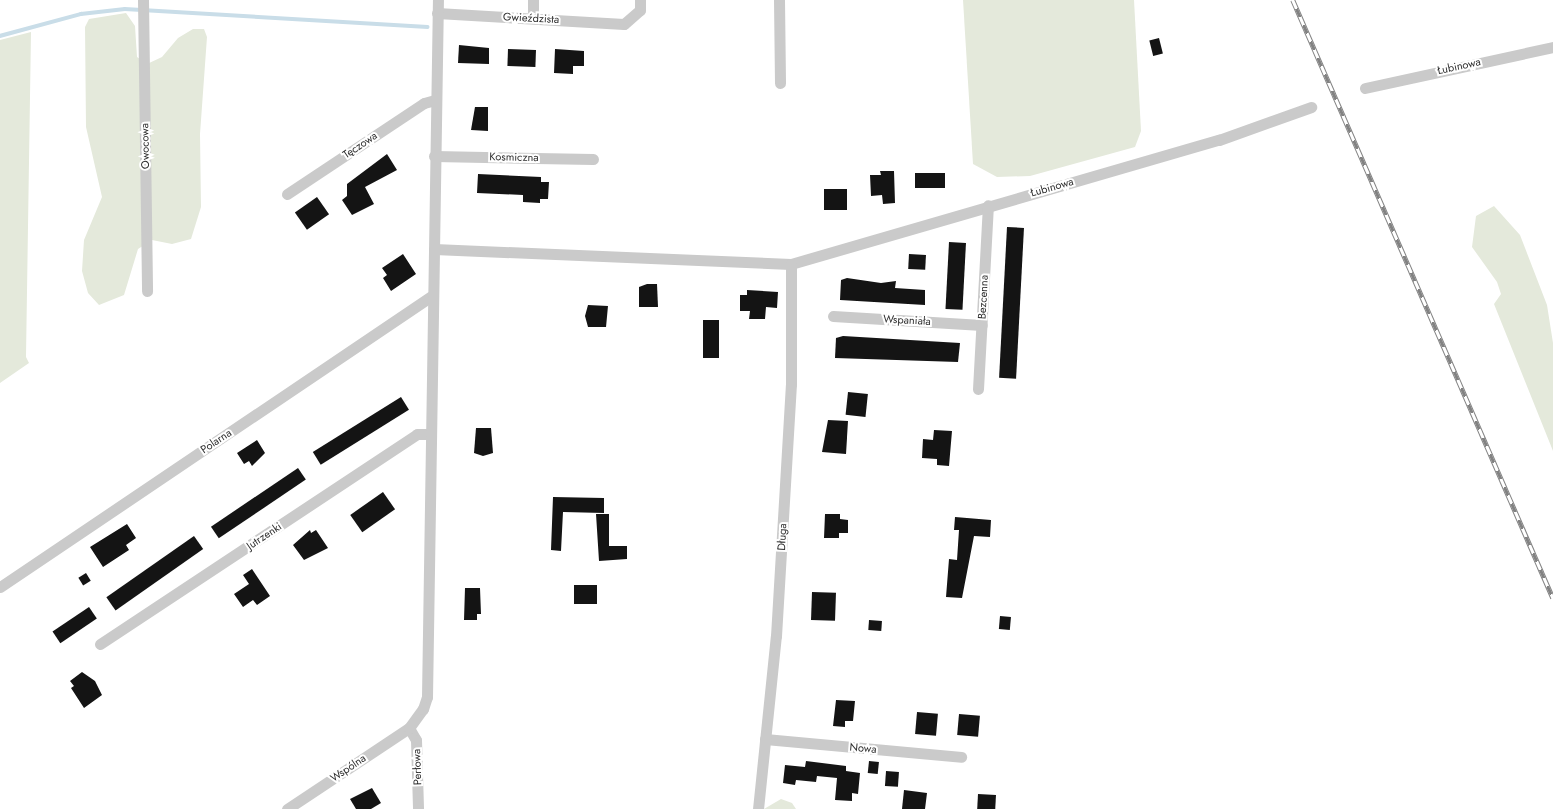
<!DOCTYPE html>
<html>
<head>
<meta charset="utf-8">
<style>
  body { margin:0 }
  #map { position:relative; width:1553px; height:809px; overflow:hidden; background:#fff; font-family:Jost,sans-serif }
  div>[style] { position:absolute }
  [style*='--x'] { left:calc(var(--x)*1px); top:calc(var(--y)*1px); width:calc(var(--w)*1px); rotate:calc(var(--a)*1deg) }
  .green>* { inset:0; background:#e4e9db }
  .stream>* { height:3.5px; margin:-1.75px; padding:0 1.75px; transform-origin:1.75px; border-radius:1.75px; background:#c9dde8 }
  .building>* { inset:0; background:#141414; transform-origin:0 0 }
  .street>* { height:11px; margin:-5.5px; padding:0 5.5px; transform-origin:5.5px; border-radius:5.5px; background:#cacaca }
  .rail>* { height:4.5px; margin-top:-2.25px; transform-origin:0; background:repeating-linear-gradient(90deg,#fff 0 9px,#828282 0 18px); box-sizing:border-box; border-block:1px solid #828282 }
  span { translate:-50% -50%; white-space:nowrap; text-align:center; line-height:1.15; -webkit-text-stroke:4px #fff; paint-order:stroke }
  .street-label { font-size:11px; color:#2d2d2d }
</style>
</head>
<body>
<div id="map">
  <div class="green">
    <div style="clip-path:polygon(963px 0,1134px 0,1141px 131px,1135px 147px,1030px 176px,997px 177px,973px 164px)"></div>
    <div style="clip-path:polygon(126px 13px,135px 26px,137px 57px,147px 64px,162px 57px,178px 38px,193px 29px,204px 29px,207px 37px,200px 134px,201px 207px,191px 239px,172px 244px,152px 240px,138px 249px,124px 295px,99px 305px,88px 293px,82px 271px,84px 240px,102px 197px,86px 127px,85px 27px,89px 19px)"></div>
    <div style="clip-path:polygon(31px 32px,26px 357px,29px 363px,0 383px,0 40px)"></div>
    <div style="clip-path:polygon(1494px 206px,1520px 235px,1547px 305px,1553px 343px,1553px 451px,1494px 304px,1501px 294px,1497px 282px,1472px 247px,1476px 216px)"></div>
    <div style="clip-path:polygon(781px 799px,792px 803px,796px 809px,764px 809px)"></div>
  </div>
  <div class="stream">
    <div style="--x:0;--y:36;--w:84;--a:-15.2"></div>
    <div style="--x:81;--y:14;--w:44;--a:-6.5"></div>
    <div style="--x:125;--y:9;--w:303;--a:3.4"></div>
  </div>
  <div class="building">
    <div style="left:1159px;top:38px;width:16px;height:10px;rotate:76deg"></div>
    <div style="clip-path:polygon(459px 45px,489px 48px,489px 64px,458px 63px)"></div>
    <div style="left:508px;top:49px;width:28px;height:17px;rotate:2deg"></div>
    <div style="clip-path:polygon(555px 49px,584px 51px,584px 66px,573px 66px,573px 74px,554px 73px)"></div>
    <div style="clip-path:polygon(475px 107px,488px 107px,488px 131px,471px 130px)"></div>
    <div style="clip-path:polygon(387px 154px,397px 170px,365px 187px,374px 204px,352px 215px,342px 200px,347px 196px,347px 184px)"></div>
    <div style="clip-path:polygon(880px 171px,894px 171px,895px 203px,883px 204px,882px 195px,871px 196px,870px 175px,881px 175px)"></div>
    <div style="left:915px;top:173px;width:30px;height:15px"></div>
    <div style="clip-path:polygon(478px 174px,541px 177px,541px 182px,549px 182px,548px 199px,540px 199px,540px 203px,523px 202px,523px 195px,477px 193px)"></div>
    <div style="left:847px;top:189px;width:21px;height:23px;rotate:90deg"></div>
    <div style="left:317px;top:197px;width:21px;height:27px;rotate:55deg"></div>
    <div style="left:1007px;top:227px;width:17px;height:151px;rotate:3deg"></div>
    <div style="left:949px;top:242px;width:17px;height:67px;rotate:3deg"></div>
    <div style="clip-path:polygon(403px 254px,416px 274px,391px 291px,383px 278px,387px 275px,382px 268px)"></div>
    <div style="left:909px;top:254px;width:17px;height:15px;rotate:3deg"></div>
    <div style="clip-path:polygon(847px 278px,881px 283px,896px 281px,895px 288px,925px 290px,925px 305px,840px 300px,841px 280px)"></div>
    <div style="clip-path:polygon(647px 284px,657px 284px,658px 307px,639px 307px,639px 287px)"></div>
    <div style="clip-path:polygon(747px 290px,778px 292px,777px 308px,766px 307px,765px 319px,749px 319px,750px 311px,740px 311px,740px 295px,747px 295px)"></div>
    <div style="clip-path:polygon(588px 305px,608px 306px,606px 327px,588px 327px,585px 316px)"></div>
    <div style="left:703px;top:320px;width:16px;height:38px"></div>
    <div style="clip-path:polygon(843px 336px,960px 343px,958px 362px,835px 358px,836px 338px)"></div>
    <div style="left:848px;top:392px;width:20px;height:23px;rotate:6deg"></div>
    <div style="left:401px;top:397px;width:15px;height:104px;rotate:58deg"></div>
    <div style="clip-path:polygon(828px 420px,848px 421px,846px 454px,822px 452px)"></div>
    <div style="clip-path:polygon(476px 428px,491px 428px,493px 453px,483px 456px,474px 453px)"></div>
    <div style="clip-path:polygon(934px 430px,952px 431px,949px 466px,937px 465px,937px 459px,922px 458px,923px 439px,933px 440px)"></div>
    <div style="clip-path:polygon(257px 440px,265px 453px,252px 466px,249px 461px,244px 464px,237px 453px)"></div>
    <div style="left:298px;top:468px;width:14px;height:105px;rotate:56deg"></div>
    <div style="left:383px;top:492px;width:21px;height:40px;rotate:55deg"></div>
    <div style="clip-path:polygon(553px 497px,604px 498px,604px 513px,563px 512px,561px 551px,551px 550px)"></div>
    <div style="clip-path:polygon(596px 514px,609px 514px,609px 546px,627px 546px,627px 559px,599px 561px)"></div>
    <div style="clip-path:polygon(825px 514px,840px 514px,840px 519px,848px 520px,848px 533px,839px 533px,839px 538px,824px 538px)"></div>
    <div style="clip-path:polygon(955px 517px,991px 520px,990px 537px,974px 536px,962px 598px,946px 597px,949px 559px,957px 560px,959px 530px,954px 530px)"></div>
    <div style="clip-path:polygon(127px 524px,136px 538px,126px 545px,129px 550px,103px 567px,90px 547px)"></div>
    <div style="clip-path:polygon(310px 530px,311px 533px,316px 530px,328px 548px,304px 560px,293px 545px)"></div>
    <div style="left:194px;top:536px;width:16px;height:107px;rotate:55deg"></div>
    <div style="clip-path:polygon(252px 569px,270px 596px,257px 605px,253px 600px,243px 607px,234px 594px,249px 584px,243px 575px)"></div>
    <div style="left:86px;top:573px;width:9px;height:9px;rotate:58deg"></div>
    <div style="left:574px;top:585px;width:23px;height:19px"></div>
    <div style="clip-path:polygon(465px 588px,480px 588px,481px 614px,477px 614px,477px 620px,464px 620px)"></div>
    <div style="left:812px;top:592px;width:24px;height:28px;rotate:2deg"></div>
    <div style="left:89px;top:607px;width:14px;height:44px;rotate:56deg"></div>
    <div style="left:1000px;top:616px;width:11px;height:13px;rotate:5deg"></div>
    <div style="left:869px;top:620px;width:13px;height:10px;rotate:4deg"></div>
    <div style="clip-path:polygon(82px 672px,95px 681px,102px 695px,84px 708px,71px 688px,74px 686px,70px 681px)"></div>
    <div style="clip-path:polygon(836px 700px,855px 701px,853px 721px,845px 721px,845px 727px,833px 726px)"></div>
    <div style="left:917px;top:712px;width:21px;height:22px;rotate:5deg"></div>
    <div style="left:959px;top:714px;width:21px;height:21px;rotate:5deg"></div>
    <div style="clip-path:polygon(806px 761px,846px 766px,846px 771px,860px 773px,858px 794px,852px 793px,852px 801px,835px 800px,837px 778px,817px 776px,816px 782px,796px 780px,795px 785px,783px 783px,785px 765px,805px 767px)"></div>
    <div style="left:869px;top:761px;width:10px;height:12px;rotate:6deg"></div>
    <div style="left:886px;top:771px;width:13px;height:15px;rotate:4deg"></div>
    <div style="clip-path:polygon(372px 788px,381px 803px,371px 809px,356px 809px,350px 799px)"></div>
    <div style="clip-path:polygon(904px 790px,927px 793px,925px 809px,902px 809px)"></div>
    <div style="left:978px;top:794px;width:18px;height:15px;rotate:3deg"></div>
  </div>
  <div class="street">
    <div style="--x:143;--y:0;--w:291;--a:89.2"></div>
    <div style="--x:779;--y:0;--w:83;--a:89.3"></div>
    <div style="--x:437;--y:13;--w:187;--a:3.4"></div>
    <div style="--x:624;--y:24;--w:21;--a:-41"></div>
    <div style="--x:640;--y:10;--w:10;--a:-90"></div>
    <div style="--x:533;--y:18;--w:18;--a:-90"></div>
    <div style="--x:1365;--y:88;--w:192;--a:-12.3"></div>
    <div style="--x:434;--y:156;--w:159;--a:1.1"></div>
    <div style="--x:287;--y:194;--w:164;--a:-33.6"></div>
    <div style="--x:424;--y:103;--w:11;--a:-15"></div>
    <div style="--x:434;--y:249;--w:357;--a:2.4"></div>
    <div style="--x:791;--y:264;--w:446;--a:-16.2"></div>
    <div style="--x:1219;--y:140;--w:98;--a:-19.7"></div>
    <div style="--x:833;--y:316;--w:149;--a:3.5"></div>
    <div style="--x:978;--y:389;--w:184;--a:-86.9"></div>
    <div style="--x:0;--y:587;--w:522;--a:-33.99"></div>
    <div style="--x:100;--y:644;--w:380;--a:-33.5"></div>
    <div style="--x:417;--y:434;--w:12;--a:0"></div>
    <div style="--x:409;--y:728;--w:14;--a:60"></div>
    <div style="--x:416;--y:740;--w:69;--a:88.3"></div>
    <div style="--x:765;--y:739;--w:197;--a:5.2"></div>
    <div style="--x:287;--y:809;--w:146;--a:-33.6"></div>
    <div style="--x:409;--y:728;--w:24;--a:-54"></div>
    <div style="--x:423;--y:709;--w:13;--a:-72"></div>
    <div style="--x:427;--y:697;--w:697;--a:-89.1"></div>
    <div style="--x:758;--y:809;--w:174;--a:-84.1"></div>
    <div style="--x:776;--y:636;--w:252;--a:-86.6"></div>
    <div style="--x:791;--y:384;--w:120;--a:-90"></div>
  </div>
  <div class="rail">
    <div style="--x:1293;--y:0;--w:652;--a:66.5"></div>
  </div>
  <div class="street-label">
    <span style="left:531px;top:18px;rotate:3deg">Gwieździsta</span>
    <span style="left:1459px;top:66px;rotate:-12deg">Łubinowa</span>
    <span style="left:360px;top:145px;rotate:-34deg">Tęczowa</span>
    <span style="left:145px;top:146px;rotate:-91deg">Owocowa</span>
    <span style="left:514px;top:157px;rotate:1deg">Kosmiczna</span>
    <span style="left:1052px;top:187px;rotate:-16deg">Łubinowa</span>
    <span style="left:983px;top:297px;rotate:-87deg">Bezcenna</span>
    <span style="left:907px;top:320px;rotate:3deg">Wspaniała</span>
    <span style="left:216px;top:441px;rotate:-34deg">Polarna</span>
    <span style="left:264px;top:536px;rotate:-34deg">Jutrzenki</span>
    <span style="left:782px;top:537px;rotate:-87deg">Długa</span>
    <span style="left:863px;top:748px;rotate:5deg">Nowa</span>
    <span style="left:417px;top:767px;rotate:-92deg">Perłowa</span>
    <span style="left:348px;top:768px;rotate:-34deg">Wspólna</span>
  </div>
</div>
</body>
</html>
